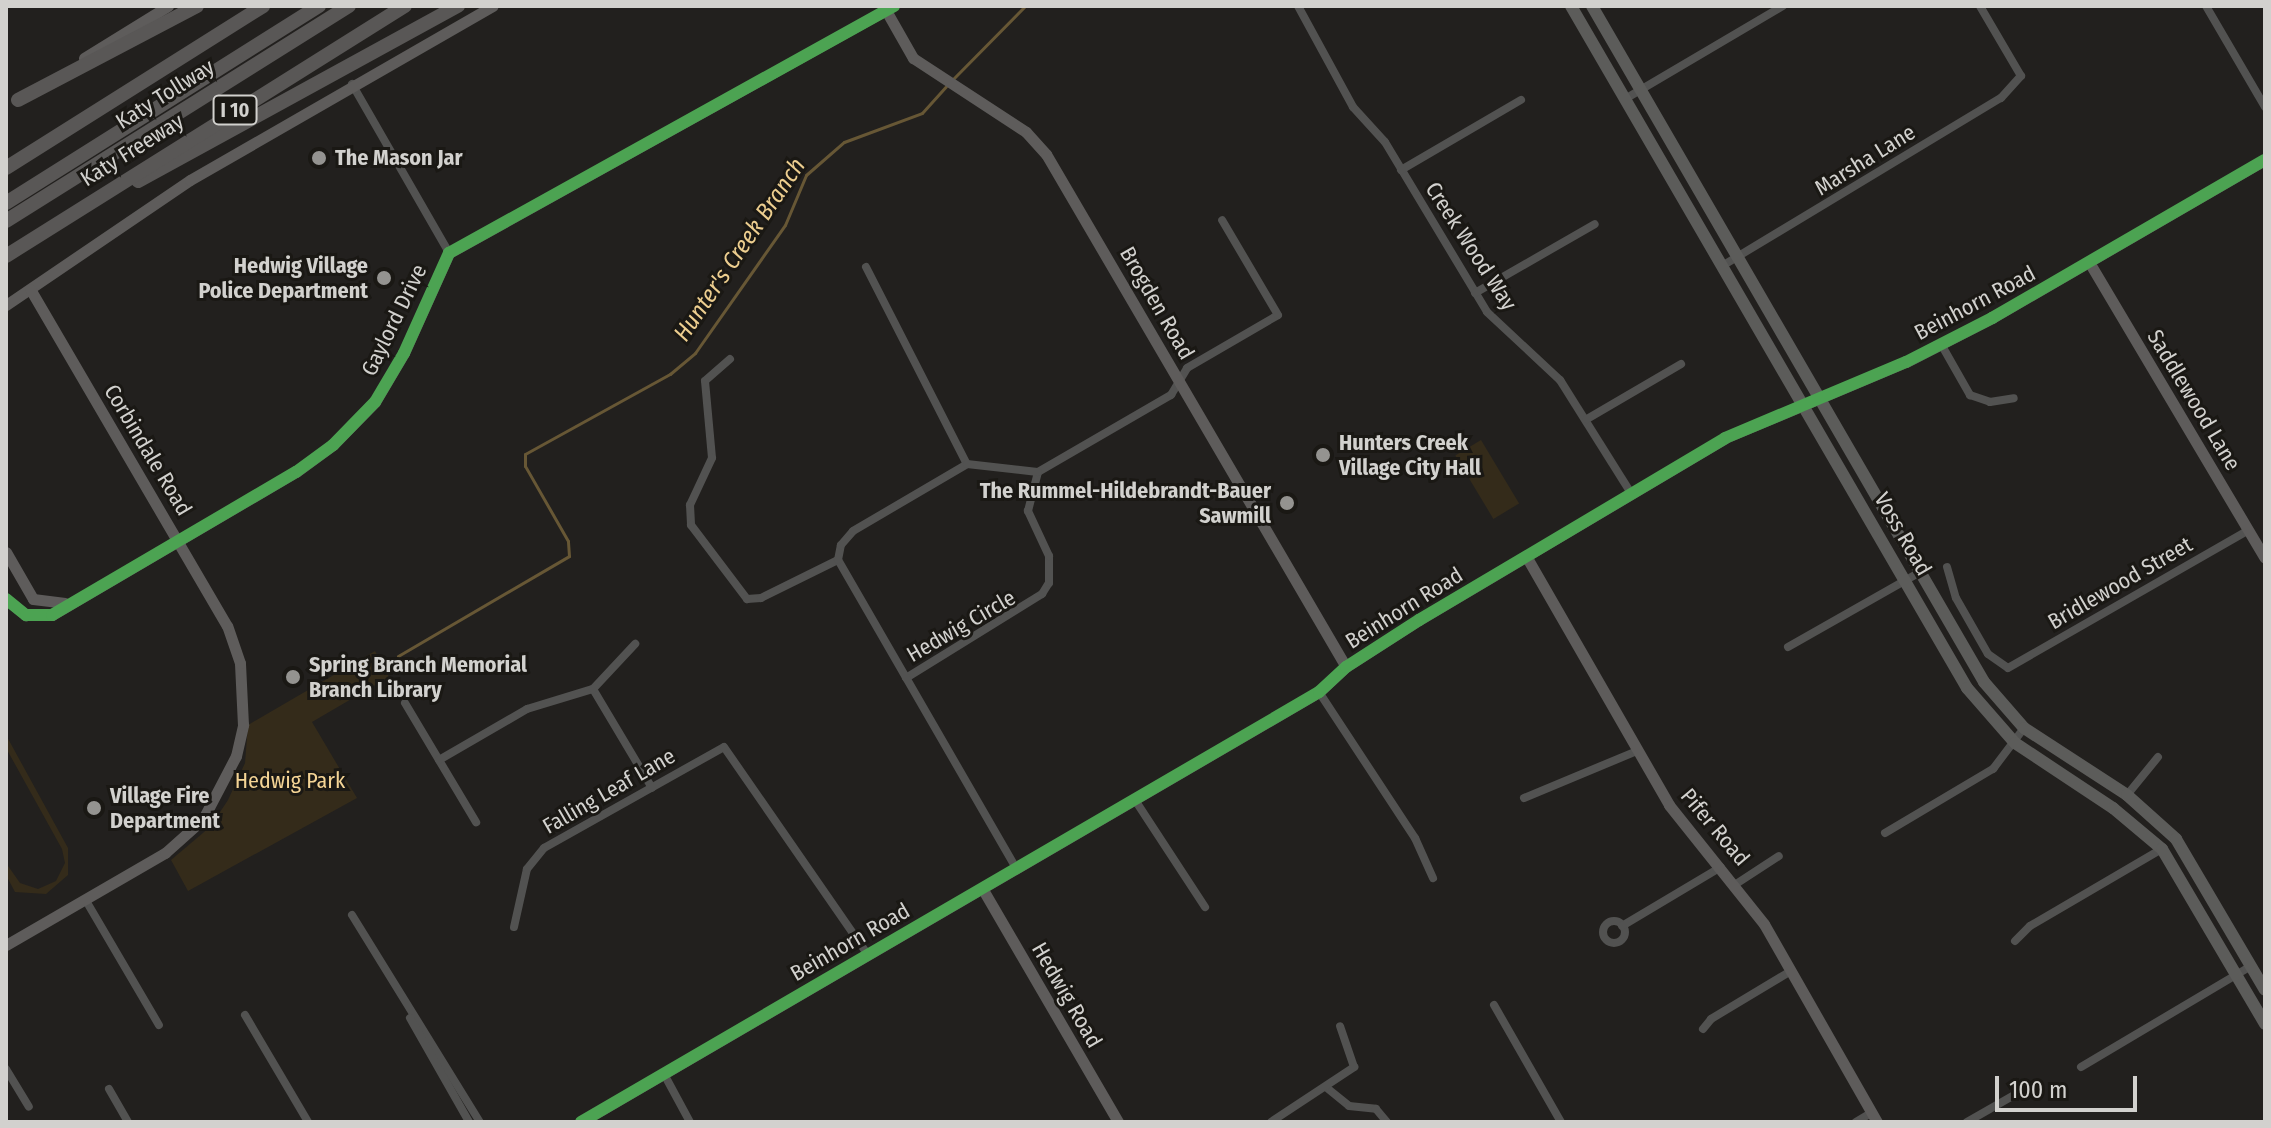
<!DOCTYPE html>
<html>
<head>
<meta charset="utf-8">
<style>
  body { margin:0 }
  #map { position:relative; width:2271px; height:1128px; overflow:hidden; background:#22201e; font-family:"Fira Sans Condensed",sans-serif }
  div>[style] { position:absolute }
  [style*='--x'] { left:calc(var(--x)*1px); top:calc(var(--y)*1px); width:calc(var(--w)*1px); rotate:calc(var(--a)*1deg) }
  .green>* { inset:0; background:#342b1a; transform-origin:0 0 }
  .stream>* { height:3px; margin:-1.5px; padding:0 1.5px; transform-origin:1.5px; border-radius:1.5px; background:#675735 }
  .street>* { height:8px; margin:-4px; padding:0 4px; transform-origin:4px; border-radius:4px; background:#525251 }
  .street>.ring { margin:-4px; padding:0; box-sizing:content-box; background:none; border:8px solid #525251; border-radius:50% }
  .secondary>* { height:11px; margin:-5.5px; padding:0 5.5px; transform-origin:5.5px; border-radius:5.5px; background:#5e5c5b }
  .primary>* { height:12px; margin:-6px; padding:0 6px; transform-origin:6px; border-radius:6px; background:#5c5c5a }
  .highway>* { height:14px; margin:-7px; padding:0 7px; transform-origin:7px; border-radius:7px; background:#595756 }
  .cycleway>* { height:12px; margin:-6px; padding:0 6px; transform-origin:6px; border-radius:6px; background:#4ca352 }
  .dots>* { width:22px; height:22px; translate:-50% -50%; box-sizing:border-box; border:4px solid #1a1814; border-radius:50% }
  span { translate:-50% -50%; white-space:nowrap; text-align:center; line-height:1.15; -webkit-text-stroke:6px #1a1814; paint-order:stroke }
  .shield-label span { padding:2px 6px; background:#1a1814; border:2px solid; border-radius:6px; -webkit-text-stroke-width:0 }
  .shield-label { font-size:20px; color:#d2d1ce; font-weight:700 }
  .street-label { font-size:22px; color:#d2d1ce }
  .poi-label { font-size:22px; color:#d2d1ce; font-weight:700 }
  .left { translate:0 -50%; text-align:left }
  .right { translate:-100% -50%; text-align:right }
  .park-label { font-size:22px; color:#f4d495 }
  .water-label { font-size:24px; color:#edce8f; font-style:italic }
  .frame { position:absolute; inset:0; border:8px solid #d2d1ce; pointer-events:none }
  .scale { position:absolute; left:1995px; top:1076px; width:142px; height:36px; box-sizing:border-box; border:4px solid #d2d1ce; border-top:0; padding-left:10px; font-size:24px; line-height:28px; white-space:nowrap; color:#d2d1ce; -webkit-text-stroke:6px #1a1814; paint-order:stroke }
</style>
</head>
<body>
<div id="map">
  <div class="green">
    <div style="left:1481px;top:440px;width:74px;height:30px;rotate:59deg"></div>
    <div style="clip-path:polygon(375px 651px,389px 677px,312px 722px,357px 798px,188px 891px,171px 860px,210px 827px,228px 800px,245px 763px,248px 725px)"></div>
    <div style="clip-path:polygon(6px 735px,68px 848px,68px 875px,46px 894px,15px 892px,6px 875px,6px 863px,20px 883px,38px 889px,56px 881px,65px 863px,62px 849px,6px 748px)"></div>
  </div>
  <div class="stream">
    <div style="--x:952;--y:80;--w:104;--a:-45.4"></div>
    <div style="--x:398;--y:656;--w:198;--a:-30.3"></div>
    <div style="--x:569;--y:556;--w:15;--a:-94"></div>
    <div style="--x:568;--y:541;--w:86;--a:-119.8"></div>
    <div style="--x:525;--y:466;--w:12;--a:-90"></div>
    <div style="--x:525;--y:454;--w:166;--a:-28.9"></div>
    <div style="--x:670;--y:374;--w:33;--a:-40"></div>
    <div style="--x:695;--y:353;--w:156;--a:-54.9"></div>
    <div style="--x:785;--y:225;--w:54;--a:-67.2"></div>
    <div style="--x:806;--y:175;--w:50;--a:-41"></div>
    <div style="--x:844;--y:142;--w:83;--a:-20.4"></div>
    <div style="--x:922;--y:113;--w:36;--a:-48"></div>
  </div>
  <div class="street">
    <div style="--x:1298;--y:6;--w:115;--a:61.4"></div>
    <div style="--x:1353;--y:107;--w:47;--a:47.6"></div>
    <div style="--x:1385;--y:142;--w:198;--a:59"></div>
    <div style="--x:1487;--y:312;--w:100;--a:43"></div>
    <div style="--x:1560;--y:380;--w:133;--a:57.9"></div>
    <div style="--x:2206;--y:6;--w:117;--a:59.7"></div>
    <div style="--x:352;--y:84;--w:195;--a:60.1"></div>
    <div style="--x:1625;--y:99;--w:183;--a:-30.5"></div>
    <div style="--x:1401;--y:170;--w:139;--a:-30.3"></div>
    <div style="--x:1722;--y:266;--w:326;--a:-31.1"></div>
    <div style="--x:2001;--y:98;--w:30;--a:-48"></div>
    <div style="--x:2021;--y:76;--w:81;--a:-120.4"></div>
    <div style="--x:866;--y:267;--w:221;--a:62.9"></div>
    <div style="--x:1475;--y:293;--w:138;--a:-29.9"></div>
    <div style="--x:1941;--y:344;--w:59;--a:60.4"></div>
    <div style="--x:1970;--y:395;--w:21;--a:19"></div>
    <div style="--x:1990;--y:402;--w:24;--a:-9"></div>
    <div style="--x:730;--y:359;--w:33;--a:139"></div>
    <div style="--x:705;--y:381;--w:77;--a:84.8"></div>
    <div style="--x:712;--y:458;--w:52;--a:115.1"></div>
    <div style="--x:690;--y:505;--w:20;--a:87"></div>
    <div style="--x:691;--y:525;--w:93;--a:52.9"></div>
    <div style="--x:747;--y:599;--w:14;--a:-4"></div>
    <div style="--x:761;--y:598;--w:86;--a:-26.3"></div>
    <div style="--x:1587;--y:419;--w:109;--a:-30.3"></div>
    <div style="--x:1947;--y:567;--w:32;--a:74"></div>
    <div style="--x:1956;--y:598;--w:64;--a:60.3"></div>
    <div style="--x:1988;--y:654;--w:24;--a:35"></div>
    <div style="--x:2008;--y:668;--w:278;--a:-29.8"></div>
    <div style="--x:1788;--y:647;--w:152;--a:-29.6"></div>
    <div style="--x:906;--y:678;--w:160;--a:-31.7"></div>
    <div style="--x:1042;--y:594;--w:13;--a:-58"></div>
    <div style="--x:1049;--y:583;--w:27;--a:-90"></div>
    <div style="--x:1049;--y:556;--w:50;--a:-115"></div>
    <div style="--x:1028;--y:511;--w:40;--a:-75.6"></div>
    <div style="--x:1038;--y:472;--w:154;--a:-30.1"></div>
    <div style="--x:1171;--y:395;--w:31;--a:-59"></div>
    <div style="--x:1187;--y:368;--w:105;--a:-30.2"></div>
    <div style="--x:1278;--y:315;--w:110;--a:-120.5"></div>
    <div style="--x:593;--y:689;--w:115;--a:59.2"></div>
    <div style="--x:1319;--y:692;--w:175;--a:56.7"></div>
    <div style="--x:1415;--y:838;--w:44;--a:65.8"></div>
    <div style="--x:405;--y:703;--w:139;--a:59.2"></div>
    <div style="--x:439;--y:760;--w:102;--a:-30.1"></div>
    <div style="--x:527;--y:709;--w:69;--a:-16.9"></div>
    <div style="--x:593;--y:689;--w:62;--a:-47"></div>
    <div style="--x:2127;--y:795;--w:49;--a:-50.8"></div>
    <div style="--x:1524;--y:798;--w:122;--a:-22.6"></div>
    <div style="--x:1135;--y:800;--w:128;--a:56.8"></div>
    <div style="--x:1885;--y:833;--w:126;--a:-30.7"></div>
    <div style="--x:1993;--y:769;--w:51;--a:-52.9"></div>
    <div style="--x:1016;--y:868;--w:356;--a:-120"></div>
    <div style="--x:838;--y:560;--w:15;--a:-79"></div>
    <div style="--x:841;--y:545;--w:18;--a:-49"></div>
    <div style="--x:853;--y:531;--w:132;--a:-30.4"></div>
    <div style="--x:967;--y:464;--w:71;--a:6.4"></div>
    <div style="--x:1736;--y:884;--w:51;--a:-33.1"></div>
    <div style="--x:85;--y:899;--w:146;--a:59.6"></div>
    <div style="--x:352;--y:915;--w:243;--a:58.3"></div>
    <div class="ring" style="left:1603px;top:921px;width:14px;height:14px"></div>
    <div style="--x:1622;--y:926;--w:115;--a:-30.8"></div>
    <div style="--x:514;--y:927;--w:59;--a:-77.4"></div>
    <div style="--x:527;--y:869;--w:27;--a:-51"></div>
    <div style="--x:544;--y:848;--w:206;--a:-29.3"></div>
    <div style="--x:724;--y:747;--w:253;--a:55.3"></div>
    <div style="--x:2015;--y:941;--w:21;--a:-45"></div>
    <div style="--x:2030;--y:926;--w:153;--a:-30.3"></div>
    <div style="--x:1494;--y:1005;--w:135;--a:60.2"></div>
    <div style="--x:245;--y:1015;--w:124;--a:59.5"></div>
    <div style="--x:410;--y:1018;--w:120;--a:60.4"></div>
    <div style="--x:1703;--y:1029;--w:13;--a:-51"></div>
    <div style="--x:1711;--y:1019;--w:93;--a:-31"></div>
    <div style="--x:2081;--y:1067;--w:198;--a:-30.7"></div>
    <div style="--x:6;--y:1069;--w:44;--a:58.8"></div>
    <div style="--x:664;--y:1074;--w:55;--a:61.6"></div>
    <div style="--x:1327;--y:1088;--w:28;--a:39"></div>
    <div style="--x:1349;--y:1106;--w:27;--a:6"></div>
    <div style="--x:1376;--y:1109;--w:17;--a:50"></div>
    <div style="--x:109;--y:1089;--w:38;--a:60"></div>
    <div style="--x:1271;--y:1122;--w:100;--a:-33.5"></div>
    <div style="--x:1354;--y:1067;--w:43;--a:-108.9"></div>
    <div style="--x:1856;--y:1122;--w:17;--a:-31"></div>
    <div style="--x:1967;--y:1122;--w:64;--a:-29.7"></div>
  </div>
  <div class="secondary">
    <div style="--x:884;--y:7;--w:59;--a:60.4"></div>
    <div style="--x:913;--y:58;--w:135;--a:33.2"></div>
    <div style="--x:1026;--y:132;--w:30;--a:48"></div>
    <div style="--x:1046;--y:154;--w:594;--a:59.68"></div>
    <div style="--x:84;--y:58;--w:99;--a:-31.8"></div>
    <div style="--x:2089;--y:262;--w:344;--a:59.3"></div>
    <div style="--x:6;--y:305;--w:222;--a:-34.2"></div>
    <div style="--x:190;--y:180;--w:349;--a:-29.9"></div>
    <div style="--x:6;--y:552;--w:54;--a:60.1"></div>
    <div style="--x:1526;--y:556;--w:287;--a:60.1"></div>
    <div style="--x:1669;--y:805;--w:152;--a:51.4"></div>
    <div style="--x:1764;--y:924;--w:228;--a:60.3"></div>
    <div style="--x:6;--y:599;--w:26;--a:39"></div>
    <div style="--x:26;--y:615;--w:26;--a:0"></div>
    <div style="--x:52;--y:615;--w:283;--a:-30.4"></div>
    <div style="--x:296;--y:472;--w:46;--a:-36.1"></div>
    <div style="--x:333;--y:445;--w:60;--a:-45.7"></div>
    <div style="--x:375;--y:402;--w:57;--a:-59.4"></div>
    <div style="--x:404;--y:353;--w:110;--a:-65.8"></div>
    <div style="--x:449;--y:253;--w:500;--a:-29.08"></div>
    <div style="--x:33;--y:599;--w:32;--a:7"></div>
    <div style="--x:982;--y:888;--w:271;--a:59.8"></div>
    <div style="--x:6;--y:945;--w:184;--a:-30.1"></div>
    <div style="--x:165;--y:853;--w:51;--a:-41.8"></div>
    <div style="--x:203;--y:819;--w:71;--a:-62.4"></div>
    <div style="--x:236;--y:756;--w:32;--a:-77"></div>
    <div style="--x:243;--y:725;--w:62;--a:-92.8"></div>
    <div style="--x:240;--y:663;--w:39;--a:-109"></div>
    <div style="--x:227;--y:626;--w:390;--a:-120.3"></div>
    <div style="--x:581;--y:1122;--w:854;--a:-30.23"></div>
    <div style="--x:1319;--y:692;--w:37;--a:-43"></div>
    <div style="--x:1346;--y:667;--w:87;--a:-32.8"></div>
    <div style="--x:1419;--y:620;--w:356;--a:-30.7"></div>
    <div style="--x:1725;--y:438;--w:196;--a:-22.8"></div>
    <div style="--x:1906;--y:362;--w:97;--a:-27.1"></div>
    <div style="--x:1992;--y:318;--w:315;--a:-30.1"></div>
  </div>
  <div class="primary">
    <div style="--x:1571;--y:6;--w:789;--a:59.86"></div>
    <div style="--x:1967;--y:688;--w:73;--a:48.9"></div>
    <div style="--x:2015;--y:743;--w:118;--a:33.6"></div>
    <div style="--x:2113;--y:808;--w:64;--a:39.9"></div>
    <div style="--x:2162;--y:849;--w:203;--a:59.5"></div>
    <div style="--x:1592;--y:6;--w:781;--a:59.89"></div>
    <div style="--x:1984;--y:682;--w:61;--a:49"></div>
    <div style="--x:2024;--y:728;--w:123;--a:33"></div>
    <div style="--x:2127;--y:795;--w:66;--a:41.9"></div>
    <div style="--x:2176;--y:839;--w:175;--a:59.5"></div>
  </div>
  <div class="highway">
    <div style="--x:18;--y:100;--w:202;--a:-27.7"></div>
    <div style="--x:6;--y:168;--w:304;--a:-32.2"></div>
    <div style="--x:138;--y:181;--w:365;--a:-28.7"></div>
    <div style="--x:6;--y:203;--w:370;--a:-32.2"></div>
    <div style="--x:6;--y:221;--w:405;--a:-32.1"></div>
    <div style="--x:6;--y:256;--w:471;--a:-32.1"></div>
  </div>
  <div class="cycleway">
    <div style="--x:6;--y:599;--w:26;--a:39"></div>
    <div style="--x:26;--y:615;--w:26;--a:0"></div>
    <div style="--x:52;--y:615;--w:283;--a:-30.4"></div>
    <div style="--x:296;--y:472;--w:46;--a:-36.1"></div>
    <div style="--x:333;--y:445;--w:60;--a:-45.7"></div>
    <div style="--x:375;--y:402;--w:57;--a:-59.4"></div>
    <div style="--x:404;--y:353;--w:110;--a:-65.8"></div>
    <div style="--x:449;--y:253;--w:509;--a:-29.03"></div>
    <div style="--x:581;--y:1122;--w:854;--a:-30.23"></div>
    <div style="--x:1319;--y:692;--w:37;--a:-43"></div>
    <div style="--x:1346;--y:667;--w:87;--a:-32.8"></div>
    <div style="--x:1419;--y:620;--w:356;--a:-30.7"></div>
    <div style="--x:1725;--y:438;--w:196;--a:-22.8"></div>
    <div style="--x:1906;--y:362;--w:97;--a:-27.1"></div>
    <div style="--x:1992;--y:318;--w:315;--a:-30.1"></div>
  </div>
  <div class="dots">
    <div style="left:319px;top:158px;background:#949390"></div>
    <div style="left:384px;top:278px;background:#949390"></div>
    <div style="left:1323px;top:455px;background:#949390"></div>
    <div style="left:1287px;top:503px;background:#949390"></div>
    <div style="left:293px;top:677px;background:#949390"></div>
    <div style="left:94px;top:808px;background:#949390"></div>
  </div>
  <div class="shield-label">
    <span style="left:235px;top:110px">I 10</span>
  </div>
  <div class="street-label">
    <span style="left:165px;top:94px;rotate:-32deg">Katy Tollway</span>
    <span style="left:132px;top:150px;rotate:-32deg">Katy Freeway</span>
    <span style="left:1865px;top:160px;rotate:-32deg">Marsha Lane</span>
    <span style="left:1471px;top:246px;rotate:57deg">Creek Wood Way</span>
    <span style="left:1157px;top:303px;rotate:60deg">Brogden Road</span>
    <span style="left:1975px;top:303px;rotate:-28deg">Beinhorn Road</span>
    <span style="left:394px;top:320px;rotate:-64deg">Gaylord Drive</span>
    <span style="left:2194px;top:400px;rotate:59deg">Saddlewood Lane</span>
    <span style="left:148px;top:450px;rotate:59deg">Corbindale Road</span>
    <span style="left:1903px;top:534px;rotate:60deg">Voss Road</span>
    <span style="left:2120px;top:583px;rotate:-30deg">Bridlewood Street</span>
    <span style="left:1404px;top:608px;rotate:-32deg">Beinhorn Road</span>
    <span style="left:961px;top:626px;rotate:-30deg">Hedwig Circle</span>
    <span style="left:609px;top:791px;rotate:-30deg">Falling Leaf Lane</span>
    <span style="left:1715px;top:827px;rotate:50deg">Pifer Road</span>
    <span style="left:850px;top:942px;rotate:-30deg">Beinhorn Road</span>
    <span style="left:1067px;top:995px;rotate:60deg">Hedwig Road</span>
  </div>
  <div class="poi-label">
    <span class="left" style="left:335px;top:158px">The Mason Jar</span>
    <span class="right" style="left:368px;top:278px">Hedwig Village<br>Police Department</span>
    <span class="left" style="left:1339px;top:455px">Hunters Creek<br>Village City Hall</span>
    <span class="right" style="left:1271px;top:503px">The Rummel-Hildebrandt-Bauer<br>Sawmill</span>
    <span class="left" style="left:309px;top:677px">Spring Branch Memorial<br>Branch Library</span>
    <span class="left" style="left:110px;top:808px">Village Fire<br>Department</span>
  </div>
  <div class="park-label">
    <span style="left:290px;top:781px">Hedwig Park</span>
  </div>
  <div class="water-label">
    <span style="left:740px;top:250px;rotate:-56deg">Hunter's Creek Branch</span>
  </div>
  <div class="frame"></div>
  <div class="scale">100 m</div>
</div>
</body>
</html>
